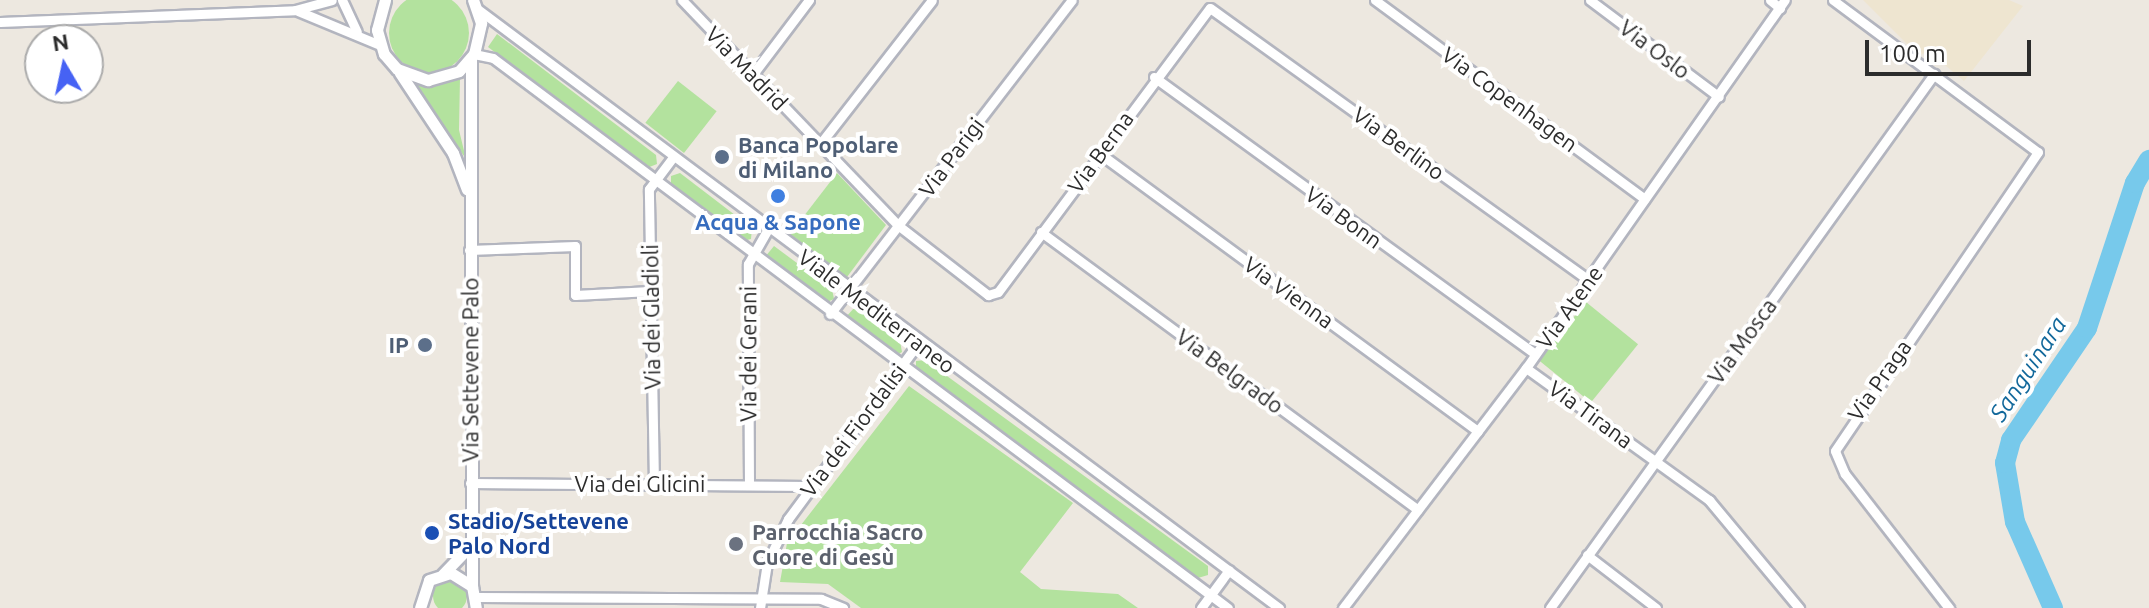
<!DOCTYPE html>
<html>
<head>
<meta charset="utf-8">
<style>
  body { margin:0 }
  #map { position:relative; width:2149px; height:608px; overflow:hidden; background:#ede8e0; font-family:Ubuntu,sans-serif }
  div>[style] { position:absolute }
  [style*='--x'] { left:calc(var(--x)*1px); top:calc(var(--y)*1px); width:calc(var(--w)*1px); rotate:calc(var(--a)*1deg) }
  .education>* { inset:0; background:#eee5d0 }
  .green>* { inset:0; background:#b3e29e; transform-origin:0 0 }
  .round { border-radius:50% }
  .river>* { height:20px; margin:-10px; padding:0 10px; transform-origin:10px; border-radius:10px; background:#77c9eb }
  .roads { filter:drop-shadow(2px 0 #b3b5bf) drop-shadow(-2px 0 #b3b5bf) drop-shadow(0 2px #b3b5bf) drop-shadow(0 -2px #b3b5bf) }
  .minor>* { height:9px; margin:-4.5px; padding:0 4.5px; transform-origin:4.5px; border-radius:4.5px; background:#fff }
  .tertiary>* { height:11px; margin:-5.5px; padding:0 5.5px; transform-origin:5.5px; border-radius:5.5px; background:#fff }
  .dots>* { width:22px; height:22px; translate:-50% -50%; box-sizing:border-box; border:4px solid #fff; border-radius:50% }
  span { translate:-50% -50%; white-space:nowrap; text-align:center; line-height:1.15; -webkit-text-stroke:8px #fff; paint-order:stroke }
  .street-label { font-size:22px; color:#2c2c2c }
  .service-label { font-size:22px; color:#4e5e75; font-weight:700 }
  .left { translate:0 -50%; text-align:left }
  .right { translate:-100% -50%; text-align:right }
  .shop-label { font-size:22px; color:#366cbe; font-weight:700 }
  .transit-label { font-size:22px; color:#164399; font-weight:700 }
  .worship-label { font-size:22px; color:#5b616d; font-weight:700 }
  .water-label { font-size:24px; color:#12689b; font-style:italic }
  .north { position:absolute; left:24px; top:24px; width:80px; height:80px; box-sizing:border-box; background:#fff; border:2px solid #ababab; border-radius:50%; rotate:351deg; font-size:22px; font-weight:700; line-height:32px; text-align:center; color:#2c2c2c }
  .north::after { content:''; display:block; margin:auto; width:28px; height:36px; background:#4662f4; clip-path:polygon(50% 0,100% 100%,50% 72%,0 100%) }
  .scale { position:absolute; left:1865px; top:40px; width:166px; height:36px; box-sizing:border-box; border:4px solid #2c2c2c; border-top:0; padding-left:10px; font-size:24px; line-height:28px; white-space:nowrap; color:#2c2c2c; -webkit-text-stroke:6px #fff; paint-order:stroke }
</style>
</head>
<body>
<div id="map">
  <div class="education">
    <div style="clip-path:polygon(1863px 0,2009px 0,2023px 6px,1964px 81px,1928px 51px,1919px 56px)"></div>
  </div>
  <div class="green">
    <div class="round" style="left:389px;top:-7px;width:80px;height:80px"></div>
    <div style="clip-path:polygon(497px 34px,656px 155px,657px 164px,647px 168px,488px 47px)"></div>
    <div style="clip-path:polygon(460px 78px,459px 130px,466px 159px,415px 85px)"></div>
    <div style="left:678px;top:81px;width:49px;height:53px;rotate:38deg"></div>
    <div style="clip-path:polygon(680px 173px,752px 228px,751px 239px,743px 241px,671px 186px,671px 176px)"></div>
    <div style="clip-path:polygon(837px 173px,886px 225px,847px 277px,790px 234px)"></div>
    <div style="clip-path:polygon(774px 246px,832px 289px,834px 299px,825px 303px,765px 257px)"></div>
    <div style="left:1586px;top:302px;width:67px;height:75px;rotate:39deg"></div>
    <div style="clip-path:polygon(855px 307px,900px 341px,902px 352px,895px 356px,845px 318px)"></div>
    <div style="clip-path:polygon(925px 360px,1208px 566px,1208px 575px,1198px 578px,916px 372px,916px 361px)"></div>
    <div style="clip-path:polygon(909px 386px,1073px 503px,1020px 572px,1041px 589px,1118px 594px,1138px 608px,861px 608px,828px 584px,780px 582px,787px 543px)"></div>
    <div class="round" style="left:433px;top:579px;width:34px;height:34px"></div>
  </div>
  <div class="river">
    <div style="--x:2053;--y:608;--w:94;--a:-113.8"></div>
    <div style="--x:2015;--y:522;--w:60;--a:-99.6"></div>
    <div style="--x:2005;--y:463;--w:24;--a:-75"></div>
    <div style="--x:2011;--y:440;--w:135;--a:-55.8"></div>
    <div style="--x:2087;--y:328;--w:153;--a:-71.7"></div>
    <div style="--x:2135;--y:183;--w:27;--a:-59"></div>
  </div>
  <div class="roads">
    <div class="minor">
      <div style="--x:342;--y:0;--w:35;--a:65"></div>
      <div style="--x:682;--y:0;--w:313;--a:46.2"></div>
      <div style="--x:899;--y:226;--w:113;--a:37.8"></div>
      <div style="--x:988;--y:295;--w:10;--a:-17"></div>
      <div style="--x:998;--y:292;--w:354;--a:-53.3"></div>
      <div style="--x:1210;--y:8;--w:467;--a:35.7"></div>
      <div style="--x:1375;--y:0;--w:335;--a:36.4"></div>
      <div style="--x:1590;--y:0;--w:161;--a:36.9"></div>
      <div style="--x:1770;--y:0;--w:13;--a:39"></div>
      <div style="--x:1833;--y:0;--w:255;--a:36.6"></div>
      <div style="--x:2038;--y:152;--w:361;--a:124.2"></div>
      <div style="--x:1835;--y:451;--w:25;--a:67"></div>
      <div style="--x:1845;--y:474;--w:170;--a:52.2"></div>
      <div style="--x:479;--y:10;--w:999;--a:36.78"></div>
      <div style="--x:298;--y:11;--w:89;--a:22.5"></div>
      <div style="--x:0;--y:22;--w:295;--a:-2.3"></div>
      <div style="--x:295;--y:10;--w:38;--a:-15"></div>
      <div style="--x:474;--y:54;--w:19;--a:12"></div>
      <div style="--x:493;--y:58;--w:918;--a:36.81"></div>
      <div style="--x:753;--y:74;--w:93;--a:-52.9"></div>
      <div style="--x:1154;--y:77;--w:471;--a:36"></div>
      <div style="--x:820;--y:144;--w:182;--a:-52.1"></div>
      <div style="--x:1099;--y:153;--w:470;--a:36.3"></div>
      <div style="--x:1041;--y:232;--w:468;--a:36.4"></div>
      <div style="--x:469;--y:250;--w:106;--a:-2.2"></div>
      <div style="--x:575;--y:246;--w:49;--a:90"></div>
      <div style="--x:575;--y:295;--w:75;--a:-3.1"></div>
      <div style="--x:830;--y:314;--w:396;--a:-52.4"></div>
      <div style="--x:1526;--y:368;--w:226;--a:35.8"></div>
      <div style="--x:1709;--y:500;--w:141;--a:50.2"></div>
      <div style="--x:470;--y:483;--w:340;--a:0.5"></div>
      <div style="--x:654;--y:484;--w:295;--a:-91"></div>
      <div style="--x:649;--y:189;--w:39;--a:-53"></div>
      <div style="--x:749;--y:485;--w:221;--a:-90.3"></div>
      <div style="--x:748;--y:264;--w:40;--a:-60.3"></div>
      <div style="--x:1587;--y:555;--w:87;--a:37.5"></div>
      <div style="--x:477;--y:597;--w:344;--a:0.3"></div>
      <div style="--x:821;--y:599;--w:24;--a:22"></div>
      <div style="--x:760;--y:608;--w:46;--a:-81.2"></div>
      <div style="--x:767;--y:563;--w:49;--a:-64.5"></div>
      <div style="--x:788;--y:519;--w:219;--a:-53.5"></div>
      <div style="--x:1201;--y:608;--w:47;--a:-53.6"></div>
      <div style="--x:1343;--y:608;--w:302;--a:-52.7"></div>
      <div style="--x:1526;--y:368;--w:450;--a:-54.9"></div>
      <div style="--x:1550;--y:608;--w:658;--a:-54.28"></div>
    </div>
    <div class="tertiary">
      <div style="--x:385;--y:0;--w:31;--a:105"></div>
      <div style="--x:377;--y:30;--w:25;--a:74"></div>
      <div style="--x:384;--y:54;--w:20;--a:49"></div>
      <div style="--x:397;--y:69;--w:33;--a:20"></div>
      <div style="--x:428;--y:80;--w:32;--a:-16"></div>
      <div style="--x:459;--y:71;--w:23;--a:-49"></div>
      <div style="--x:474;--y:54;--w:32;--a:-77"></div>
      <div style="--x:481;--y:23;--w:24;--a:-109"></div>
      <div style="--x:471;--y:59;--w:527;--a:89.89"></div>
      <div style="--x:400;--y:73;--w:96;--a:56.5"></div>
      <div style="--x:453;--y:153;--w:39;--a:69"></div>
      <div style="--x:443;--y:574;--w:42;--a:-46"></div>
      <div style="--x:420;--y:608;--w:29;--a:-72"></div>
      <div style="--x:429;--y:580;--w:23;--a:-18"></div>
      <div style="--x:451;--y:573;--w:25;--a:32"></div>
      <div style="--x:472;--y:586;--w:22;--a:80"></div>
    </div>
  </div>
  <div class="dots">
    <div style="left:722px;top:157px;background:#5c6f8a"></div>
    <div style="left:778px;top:196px;background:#3f7fe0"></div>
    <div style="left:425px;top:345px;background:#5c6f8a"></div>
    <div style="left:432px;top:533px;background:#1a4fb4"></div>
    <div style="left:736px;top:544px;background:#6b7280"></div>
  </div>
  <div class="street-label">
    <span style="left:1655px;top:49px;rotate:37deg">Via Oslo</span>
    <span style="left:747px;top:68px;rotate:46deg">Via Madrid</span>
    <span style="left:1510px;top:99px;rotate:36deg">Via Copenhagen</span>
    <span style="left:1399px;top:143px;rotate:36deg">Via Berlino</span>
    <span style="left:1100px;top:152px;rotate:-54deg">Via Berna</span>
    <span style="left:951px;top:157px;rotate:-53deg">Via Parigi</span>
    <span style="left:1344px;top:217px;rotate:36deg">Via Bonn</span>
    <span style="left:1289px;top:292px;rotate:36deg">Via Vienna</span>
    <span style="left:1569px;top:307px;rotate:-54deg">Via Atene</span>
    <span style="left:877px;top:311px;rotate:37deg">Viale Mediterraneo</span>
    <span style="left:651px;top:317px;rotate:-91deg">Via dei Gladioli</span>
    <span style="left:1742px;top:341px;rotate:-54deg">Via Mosca</span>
    <span style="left:748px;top:354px;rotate:-90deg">Via dei Gerani</span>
    <span style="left:470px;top:370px;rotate:-90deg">Via Settevene Palo</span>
    <span style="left:1230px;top:371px;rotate:36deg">Via Belgrado</span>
    <span style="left:1879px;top:380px;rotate:-55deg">Via Praga</span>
    <span style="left:1591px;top:414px;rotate:36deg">Via Tirana</span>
    <span style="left:853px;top:430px;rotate:-53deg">Via dei Fiordalisi</span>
    <span style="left:640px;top:484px">Via dei Glicini</span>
  </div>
  <div class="service-label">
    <span class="left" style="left:738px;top:157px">Banca Popolare<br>di Milano</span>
    <span class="right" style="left:409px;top:345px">IP</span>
  </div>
  <div class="shop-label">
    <span style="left:778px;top:222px">Acqua &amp; Sapone</span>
  </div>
  <div class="transit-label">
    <span class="left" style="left:448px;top:533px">Stadio/Settevene<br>Palo Nord</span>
  </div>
  <div class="worship-label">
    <span class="left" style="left:752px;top:544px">Parrocchia Sacro<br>Cuore di Gesù</span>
  </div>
  <div class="water-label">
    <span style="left:2028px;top:369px;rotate:-57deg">Sanguinara</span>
  </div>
  <div class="north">N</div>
  <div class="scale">100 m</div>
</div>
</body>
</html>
